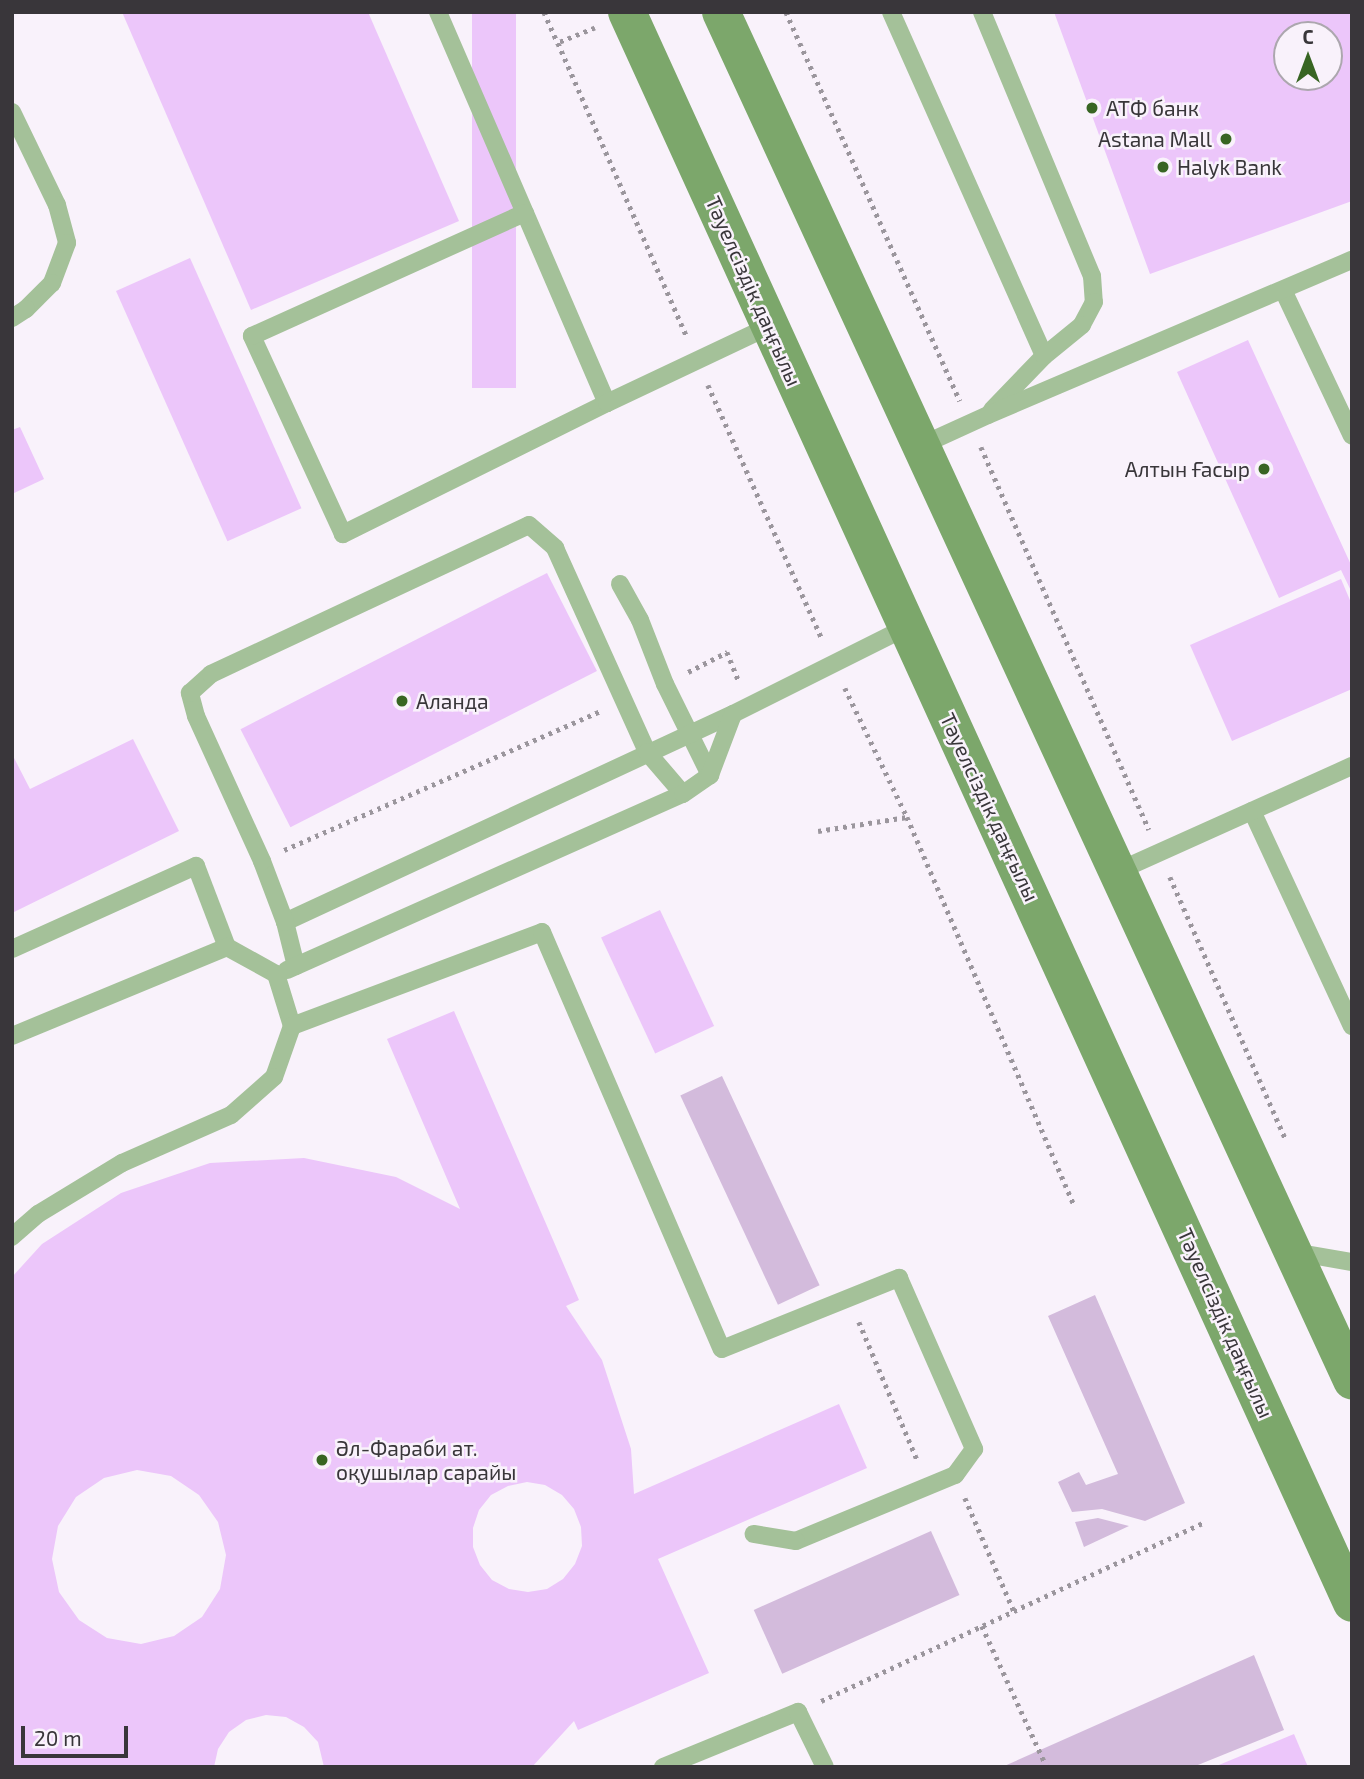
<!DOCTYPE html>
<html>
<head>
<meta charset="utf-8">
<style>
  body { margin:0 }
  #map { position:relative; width:1364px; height:1779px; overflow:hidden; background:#f9f2fb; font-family:"Exo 2",sans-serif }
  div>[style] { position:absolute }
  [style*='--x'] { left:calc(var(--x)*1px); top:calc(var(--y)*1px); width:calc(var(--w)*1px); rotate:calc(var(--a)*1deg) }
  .green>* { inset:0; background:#d3bbdc; transform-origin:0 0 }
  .building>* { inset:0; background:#ecc6fa; transform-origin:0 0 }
  .path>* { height:4.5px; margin-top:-2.25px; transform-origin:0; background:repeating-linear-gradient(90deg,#9b969d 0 3.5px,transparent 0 8.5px) }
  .lane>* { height:18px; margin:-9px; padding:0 9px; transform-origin:9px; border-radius:9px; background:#a4c199 }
  .secondary>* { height:38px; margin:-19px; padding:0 19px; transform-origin:19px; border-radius:19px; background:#7ca76b }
  .dots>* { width:19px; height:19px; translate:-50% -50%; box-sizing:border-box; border:4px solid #f9f2fb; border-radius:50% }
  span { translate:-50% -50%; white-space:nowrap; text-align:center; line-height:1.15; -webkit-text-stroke:5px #f9f2fb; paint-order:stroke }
  .poi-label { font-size:21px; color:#39363a }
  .left { translate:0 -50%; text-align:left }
  .right { translate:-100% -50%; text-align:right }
  .street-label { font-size:21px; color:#39363a }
  .frame { position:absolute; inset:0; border:14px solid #39363a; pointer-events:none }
  .north { position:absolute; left:1273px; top:21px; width:70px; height:70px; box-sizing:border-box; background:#f9f2fb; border:2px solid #aca7ae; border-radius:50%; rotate:0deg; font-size:19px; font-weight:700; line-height:28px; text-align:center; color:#39363a }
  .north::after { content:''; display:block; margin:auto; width:24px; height:32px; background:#386523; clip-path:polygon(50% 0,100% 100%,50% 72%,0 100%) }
  .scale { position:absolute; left:21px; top:1726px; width:107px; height:32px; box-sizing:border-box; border:4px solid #39363a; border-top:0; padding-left:9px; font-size:21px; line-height:24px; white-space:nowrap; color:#39363a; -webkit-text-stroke:5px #f9f2fb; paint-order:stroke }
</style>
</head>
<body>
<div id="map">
  <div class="green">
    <div style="left:722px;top:1076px;width:231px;height:46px;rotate:65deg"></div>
    <div style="clip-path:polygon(1095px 1295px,1185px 1503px,1145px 1521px,1102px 1509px,1072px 1512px,1058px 1482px,1079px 1472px,1086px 1485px,1118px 1474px,1048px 1316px)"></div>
    <div style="clip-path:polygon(1098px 1518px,1129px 1526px,1084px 1547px,1075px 1522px)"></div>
    <div style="left:931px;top:1531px;width:70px;height:194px;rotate:66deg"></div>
    <div style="clip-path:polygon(1254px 1655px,1284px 1730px,1193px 1767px,1002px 1767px)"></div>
  </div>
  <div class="building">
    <div style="clip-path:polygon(122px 12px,368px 12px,459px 221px,251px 310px)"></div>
    <div style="left:472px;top:12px;width:44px;height:376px"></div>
    <div style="clip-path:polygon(evenodd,1054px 12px,1352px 12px,1352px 201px,1150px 274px,1054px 12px,1287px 35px,1329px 35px,1329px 77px,1287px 77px,1287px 35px)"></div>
    <div style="left:190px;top:258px;width:274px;height:81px;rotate:66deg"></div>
    <div style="clip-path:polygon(1248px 340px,1352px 567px,1352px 593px,1341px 570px,1279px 598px,1177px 372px)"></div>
    <div style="clip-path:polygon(20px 427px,44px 479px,12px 494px,12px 430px)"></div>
    <div style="left:547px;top:573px;width:110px;height:344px;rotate:63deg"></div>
    <div style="clip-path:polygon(1341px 579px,1352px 605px,1352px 689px,1232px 741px,1190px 645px)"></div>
    <div style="clip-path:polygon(133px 739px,179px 831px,12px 913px,12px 754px,30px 789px)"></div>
    <div style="left:660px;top:910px;width:128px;height:65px;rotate:65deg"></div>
    <div style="clip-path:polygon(evenodd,454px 1011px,579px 1300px,566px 1306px,602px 1360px,631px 1449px,634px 1494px,839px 1404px,867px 1468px,658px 1559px,709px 1673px,578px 1730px,574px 1721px,532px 1767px,324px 1767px,318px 1742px,304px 1727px,286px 1717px,266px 1715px,246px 1720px,229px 1732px,218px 1749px,214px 1767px,12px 1767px,12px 1277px,42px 1244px,121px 1193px,210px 1163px,304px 1158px,396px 1177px,460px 1209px,387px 1039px,454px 1011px,137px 1470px,171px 1476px,199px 1495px,218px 1522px,226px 1555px,220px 1589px,202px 1617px,174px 1636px,141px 1644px,107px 1638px,79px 1620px,59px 1592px,52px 1559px,58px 1526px,76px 1497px,104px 1478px,137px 1470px,454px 1011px,527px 1482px,545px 1485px,562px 1495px,574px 1509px,581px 1527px,582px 1546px,575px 1564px,563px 1579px,547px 1589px,528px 1592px,509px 1589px,492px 1580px,480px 1565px,473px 1547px,473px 1528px,479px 1510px,491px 1495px,508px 1486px,527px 1482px)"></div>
    <div style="clip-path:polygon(1294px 1734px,1308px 1767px,1214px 1767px)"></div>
  </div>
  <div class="path">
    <div style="--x:544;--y:12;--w:34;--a:66"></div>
    <div style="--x:786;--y:12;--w:426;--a:65.9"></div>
    <div style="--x:595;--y:28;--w:40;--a:158"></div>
    <div style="--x:558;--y:43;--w:319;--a:66.3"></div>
    <div style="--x:708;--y:385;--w:278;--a:65.8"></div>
    <div style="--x:981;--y:447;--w:418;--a:66.3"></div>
    <div style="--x:688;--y:672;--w:44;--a:-27.1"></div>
    <div style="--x:727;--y:652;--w:32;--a:68"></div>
    <div style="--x:845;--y:688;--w:143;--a:64.3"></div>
    <div style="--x:907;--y:817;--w:422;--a:66.7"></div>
    <div style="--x:818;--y:831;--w:90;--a:-8.9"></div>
    <div style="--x:284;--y:850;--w:345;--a:-23.7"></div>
    <div style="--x:1170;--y:877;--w:285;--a:66.2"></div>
    <div style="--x:859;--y:1322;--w:152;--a:67.1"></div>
    <div style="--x:965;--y:1498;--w:123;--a:66.6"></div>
    <div style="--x:982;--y:1626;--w:155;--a:65.3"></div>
    <div style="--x:821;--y:1701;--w:424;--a:-25"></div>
  </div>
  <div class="lane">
    <div style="--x:438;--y:12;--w:219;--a:66.6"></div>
    <div style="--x:525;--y:213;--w:207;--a:66.7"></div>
    <div style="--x:607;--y:403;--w:295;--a:153.6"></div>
    <div style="--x:343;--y:534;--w:218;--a:-114.7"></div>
    <div style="--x:252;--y:336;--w:299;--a:-24.3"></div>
    <div style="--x:891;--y:12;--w:376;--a:66"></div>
    <div style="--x:1044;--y:356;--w:75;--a:133.9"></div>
    <div style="--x:982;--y:12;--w:286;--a:67.4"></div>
    <div style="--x:1092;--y:276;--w:26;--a:86"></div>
    <div style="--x:1094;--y:302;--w:26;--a:118"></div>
    <div style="--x:1082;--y:325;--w:49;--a:140.8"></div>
    <div style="--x:12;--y:112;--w:103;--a:64.2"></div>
    <div style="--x:57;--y:205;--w:39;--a:75"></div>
    <div style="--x:67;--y:243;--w:43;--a:110.6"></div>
    <div style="--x:52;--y:283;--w:37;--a:135"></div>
    <div style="--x:26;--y:309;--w:17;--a:147"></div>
    <div style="--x:1283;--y:290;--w:161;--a:64.7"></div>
    <div style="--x:607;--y:403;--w:180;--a:-25.3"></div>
    <div style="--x:920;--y:446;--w:75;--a:-24.5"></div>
    <div style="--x:988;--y:415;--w:396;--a:-23.1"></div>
    <div style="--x:620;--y:584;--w:41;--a:60.9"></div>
    <div style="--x:640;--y:620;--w:69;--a:68.7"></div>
    <div style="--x:665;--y:684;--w:102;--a:63.7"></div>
    <div style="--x:1252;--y:811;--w:237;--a:65.1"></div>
    <div style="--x:1116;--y:872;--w:259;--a:-24.2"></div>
    <div style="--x:285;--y:922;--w:494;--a:-24.9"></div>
    <div style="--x:733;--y:714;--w:195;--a:-26.6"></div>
    <div style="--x:12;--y:949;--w:202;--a:-24.3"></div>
    <div style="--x:196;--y:866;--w:87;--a:69.1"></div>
    <div style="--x:227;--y:947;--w:56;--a:28.9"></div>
    <div style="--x:276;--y:974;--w:54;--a:72.9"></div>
    <div style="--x:292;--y:1026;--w:54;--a:109.4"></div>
    <div style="--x:274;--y:1077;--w:57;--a:138.5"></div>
    <div style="--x:231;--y:1115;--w:119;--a:156.2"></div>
    <div style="--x:122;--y:1163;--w:98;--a:148.7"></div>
    <div style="--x:38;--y:1214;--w:35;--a:139"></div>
    <div style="--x:296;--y:966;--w:45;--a:-104"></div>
    <div style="--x:285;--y:922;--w:65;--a:-110.7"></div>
    <div style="--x:262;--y:861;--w:159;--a:-114.5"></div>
    <div style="--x:196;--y:716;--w:24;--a:-105"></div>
    <div style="--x:190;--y:693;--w:28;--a:-42"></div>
    <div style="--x:211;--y:674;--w:351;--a:-25.1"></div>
    <div style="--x:529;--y:525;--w:35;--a:41"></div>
    <div style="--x:555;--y:548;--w:224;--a:65.7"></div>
    <div style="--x:647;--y:752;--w:55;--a:49.4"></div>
    <div style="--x:287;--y:970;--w:433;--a:-24"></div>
    <div style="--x:683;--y:794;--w:33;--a:-35"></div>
    <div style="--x:710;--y:775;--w:65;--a:-69.3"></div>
    <div style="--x:292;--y:1026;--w:267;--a:-20.6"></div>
    <div style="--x:542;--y:932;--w:454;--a:66.7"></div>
    <div style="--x:722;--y:1349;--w:191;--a:-21.9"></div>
    <div style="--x:899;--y:1278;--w:187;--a:66.3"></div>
    <div style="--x:974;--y:1449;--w:32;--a:126"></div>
    <div style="--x:955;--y:1475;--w:172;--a:157.5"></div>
    <div style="--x:796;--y:1541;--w:43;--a:-170.5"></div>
    <div style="--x:12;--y:1036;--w:233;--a:-22.5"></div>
    <div style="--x:1294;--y:1252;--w:59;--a:9.8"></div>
    <div style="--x:663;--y:1767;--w:146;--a:-22.2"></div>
    <div style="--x:798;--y:1712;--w:61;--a:63.9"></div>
  </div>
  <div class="secondary">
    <div style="--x:627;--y:12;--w:1748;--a:65.5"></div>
    <div style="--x:721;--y:12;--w:1507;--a:65.24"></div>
  </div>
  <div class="dots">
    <div style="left:1092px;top:108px;background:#386523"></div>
    <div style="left:1226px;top:139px;background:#386523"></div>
    <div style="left:1163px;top:167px;background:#386523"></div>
    <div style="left:1264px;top:469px;background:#386523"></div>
    <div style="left:402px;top:701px;background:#386523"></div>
    <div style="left:322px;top:1460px;background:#386523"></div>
  </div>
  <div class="poi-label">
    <span class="left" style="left:1106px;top:108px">АТФ банк</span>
    <span class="right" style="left:1212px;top:139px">Astana Mall</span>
    <span class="left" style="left:1177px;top:167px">Halyk Bank</span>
    <span class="right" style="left:1250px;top:469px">Алтын Ғасыр</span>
    <span class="left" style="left:416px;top:701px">Аланда</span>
    <span class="left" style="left:336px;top:1460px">Әл-Фараби ат.<br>оқушылар сарайы</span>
  </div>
  <div class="street-label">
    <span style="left:754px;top:291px;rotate:66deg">Тәуелсіздік даңғылы</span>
    <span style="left:990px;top:807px;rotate:65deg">Тәуелсіздік даңғылы</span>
    <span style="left:1226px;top:1323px;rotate:66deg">Тәуелсіздік даңғылы</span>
  </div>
  <div class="frame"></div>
  <div class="north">С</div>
  <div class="scale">20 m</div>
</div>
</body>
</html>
